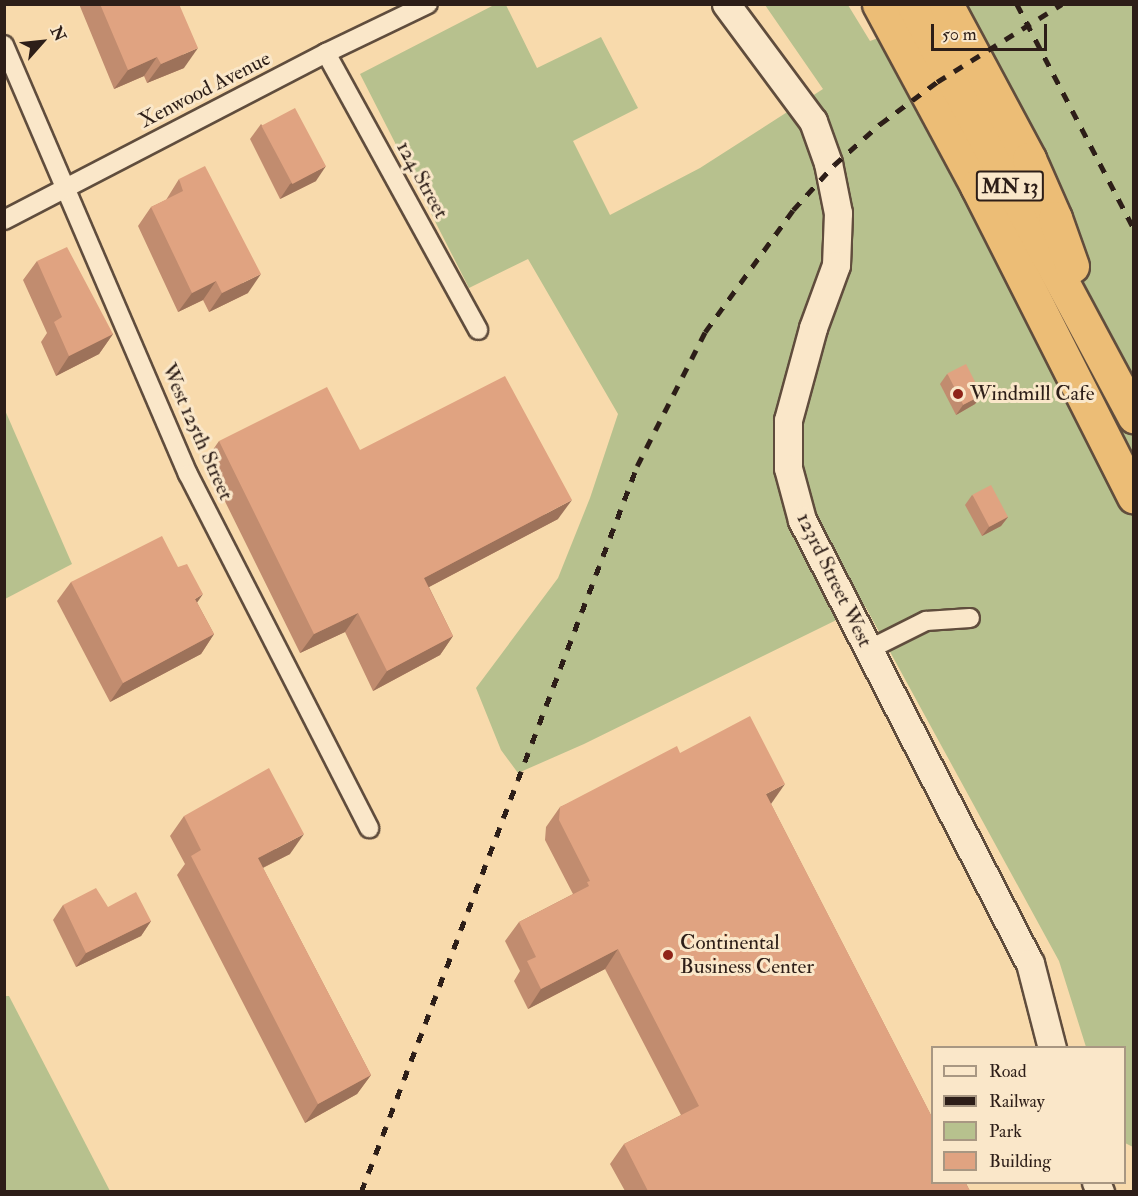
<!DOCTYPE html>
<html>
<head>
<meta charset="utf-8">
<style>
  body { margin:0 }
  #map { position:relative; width:1138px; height:1196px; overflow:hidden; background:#f8daac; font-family:"IM FELL Double Pica",serif }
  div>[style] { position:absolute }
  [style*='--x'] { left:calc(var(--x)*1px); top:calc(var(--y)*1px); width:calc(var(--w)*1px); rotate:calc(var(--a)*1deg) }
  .green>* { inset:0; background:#b7c18e }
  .roads { filter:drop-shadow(2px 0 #604d3d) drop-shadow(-2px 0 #604d3d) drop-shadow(0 2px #604d3d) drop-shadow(0 -2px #604d3d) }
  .street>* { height:18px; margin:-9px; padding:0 9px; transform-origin:9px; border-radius:9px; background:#fae7c9 }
  .secondary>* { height:27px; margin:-13.5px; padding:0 13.5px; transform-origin:13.5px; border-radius:13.5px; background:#fae7c9 }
  .highway>* { height:33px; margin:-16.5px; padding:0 16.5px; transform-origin:16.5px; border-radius:16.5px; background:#ecbd76 }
  .rail>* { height:4.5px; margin-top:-2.25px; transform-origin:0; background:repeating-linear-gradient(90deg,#2d1e18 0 10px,transparent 0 20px) }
  .wall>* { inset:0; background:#c18c6f }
  .shaded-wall>* { inset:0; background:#9d725a }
  .building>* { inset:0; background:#e0a381; transform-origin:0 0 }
  .dots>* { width:16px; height:16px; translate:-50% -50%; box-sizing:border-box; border:3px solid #fae7c9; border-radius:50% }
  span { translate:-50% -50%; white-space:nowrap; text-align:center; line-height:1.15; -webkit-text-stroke:6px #fae7c9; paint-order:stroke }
  .shield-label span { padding:2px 4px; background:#fae7c9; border:2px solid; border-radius:4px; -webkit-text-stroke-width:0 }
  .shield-label { font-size:20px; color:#2d1e18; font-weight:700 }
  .street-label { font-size:21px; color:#2d1e18 }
  .poi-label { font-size:21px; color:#2d1e18 }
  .left { translate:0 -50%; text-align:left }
  .frame { position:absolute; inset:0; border:6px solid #2d1e18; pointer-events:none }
  .legend { position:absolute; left:931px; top:1046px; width:195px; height:138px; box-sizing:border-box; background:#fae7c9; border:2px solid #a89782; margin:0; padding:8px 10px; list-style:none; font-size:18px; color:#2d1e18 }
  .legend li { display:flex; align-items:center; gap:12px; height:30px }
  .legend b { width:30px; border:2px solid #a89782 }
  .north { position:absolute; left:12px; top:12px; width:60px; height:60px; -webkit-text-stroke:4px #fae7c9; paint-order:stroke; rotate:63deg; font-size:16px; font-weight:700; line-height:24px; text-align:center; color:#2d1e18 }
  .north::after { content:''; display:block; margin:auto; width:21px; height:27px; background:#2d1e18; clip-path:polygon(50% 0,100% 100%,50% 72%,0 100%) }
  .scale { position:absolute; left:931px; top:24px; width:116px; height:27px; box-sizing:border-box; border:3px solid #2d1e18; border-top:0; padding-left:8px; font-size:18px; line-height:21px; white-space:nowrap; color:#2d1e18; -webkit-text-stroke:4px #fae7c9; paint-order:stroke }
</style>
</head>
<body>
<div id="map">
  <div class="green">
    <div style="clip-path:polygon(494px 5px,506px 5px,537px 68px,601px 37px,638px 108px,573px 141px,610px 215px,700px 168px,823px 89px,765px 5px,848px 5px,870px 41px,969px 5px,1133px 5px,1133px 1147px,1125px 1143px,1124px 1048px,1086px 1047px,1059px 961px,865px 606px,584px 744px,518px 773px,501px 750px,476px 688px,558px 578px,590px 498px,618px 414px,528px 259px,469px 288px,360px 74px)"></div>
    <div style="clip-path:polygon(4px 408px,72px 564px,5px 599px,4px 599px)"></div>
    <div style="clip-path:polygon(4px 996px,9px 996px,110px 1191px,5px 1191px)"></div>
  </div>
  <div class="roads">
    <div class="street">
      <div style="--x:4;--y:45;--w:467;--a:66.8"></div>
      <div style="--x:188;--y:474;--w:398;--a:62.9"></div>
      <div style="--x:326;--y:53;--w:316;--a:61.2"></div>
      <div style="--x:4;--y:220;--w:363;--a:-27.4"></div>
      <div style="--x:326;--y:53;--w:113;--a:-25.7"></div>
      <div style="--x:868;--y:650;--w:65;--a:-26.6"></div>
      <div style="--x:926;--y:621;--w:44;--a:-3.9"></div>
    </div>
    <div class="secondary">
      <div style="--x:726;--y:4;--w:146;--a:53.4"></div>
      <div style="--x:813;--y:121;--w:45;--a:70.3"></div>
      <div style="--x:828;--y:163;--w:51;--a:78.7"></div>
      <div style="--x:838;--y:213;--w:52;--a:92.2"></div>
      <div style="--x:836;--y:265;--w:67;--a:110.1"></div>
      <div style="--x:813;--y:328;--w:95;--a:105.2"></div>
      <div style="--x:788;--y:420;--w:48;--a:90"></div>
      <div style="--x:788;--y:468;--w:54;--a:74.9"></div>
      <div style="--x:802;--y:520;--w:498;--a:62.8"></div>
      <div style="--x:1030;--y:963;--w:88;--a:75.5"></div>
      <div style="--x:1096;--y:1182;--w:11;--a:68"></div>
    </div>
    <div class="highway">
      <div style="--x:879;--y:4;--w:207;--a:61.7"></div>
      <div style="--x:977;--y:186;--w:348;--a:63.2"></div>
      <div style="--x:913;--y:4;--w:468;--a:61.8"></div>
      <div style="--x:946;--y:4;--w:176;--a:61.8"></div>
      <div style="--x:1029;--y:159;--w:64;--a:66.2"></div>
      <div style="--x:1055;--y:218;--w:51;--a:70.5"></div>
    </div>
  </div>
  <div class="rail">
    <div style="--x:1017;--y:4;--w:254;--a:62.5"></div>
    <div style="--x:361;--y:1192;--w:777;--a:-69.18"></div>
    <div style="--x:637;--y:466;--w:150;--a:-63.1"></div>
    <div style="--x:705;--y:332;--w:150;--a:-54.2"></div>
    <div style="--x:793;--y:210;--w:61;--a:-47.7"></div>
    <div style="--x:834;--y:165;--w:62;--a:-41.7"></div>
    <div style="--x:880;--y:124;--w:71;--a:-36.4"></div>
    <div style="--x:937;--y:82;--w:147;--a:-32"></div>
  </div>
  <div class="wall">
    <div style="clip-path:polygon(79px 4px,179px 4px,184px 68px,147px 83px,144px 76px,114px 89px)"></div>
    <div style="clip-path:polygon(261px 124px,316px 181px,280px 199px,250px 139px)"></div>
    <div style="clip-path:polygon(179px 179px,248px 293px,209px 312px,203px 300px,178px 312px,138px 226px,151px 207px,166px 200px)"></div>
    <div style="clip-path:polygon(37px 261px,113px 334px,99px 354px,56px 376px,41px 342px,47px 333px,23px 280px)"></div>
    <div style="clip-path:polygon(947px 374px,982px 395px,975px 404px,956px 415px,940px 384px)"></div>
    <div style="clip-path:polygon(219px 441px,360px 450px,558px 519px,429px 587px,453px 636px,440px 655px,373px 691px,345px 632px,300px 653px,205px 461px)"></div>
    <div style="clip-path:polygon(972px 495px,1008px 517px,1001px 526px,982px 536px,965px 505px)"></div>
    <div style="clip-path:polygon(178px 567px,214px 634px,201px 654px,110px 702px,57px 601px,71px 582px)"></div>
    <div style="clip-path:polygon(680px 753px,771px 804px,970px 1191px,625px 1191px,610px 1164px,624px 1144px,681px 1115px,605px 969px,528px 1009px,514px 981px,520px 971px,505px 941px,519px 922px,573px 894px,545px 840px,546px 827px,560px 807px)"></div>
    <div style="clip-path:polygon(184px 816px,290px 854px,263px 868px,371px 1075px,357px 1094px,305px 1123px,177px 875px,185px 864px,170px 836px)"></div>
    <div style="clip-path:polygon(63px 905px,108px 907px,151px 921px,141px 936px,76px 967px,53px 920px)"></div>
  </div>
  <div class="shaded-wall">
    <div style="clip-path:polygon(198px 48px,184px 68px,147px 83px,161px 64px)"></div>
    <div style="clip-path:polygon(157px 57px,144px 76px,114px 89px,128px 70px)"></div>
    <div style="clip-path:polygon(326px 166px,316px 181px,280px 199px,290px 184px)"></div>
    <div style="clip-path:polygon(261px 274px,248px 293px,209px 312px,222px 293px)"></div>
    <div style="clip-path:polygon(216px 281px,203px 300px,178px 312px,192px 293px)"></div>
    <div style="clip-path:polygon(113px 334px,99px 354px,56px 376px,69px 356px)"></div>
    <div style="clip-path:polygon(982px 395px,975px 404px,956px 415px,963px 405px)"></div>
    <div style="clip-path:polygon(572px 500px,558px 519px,410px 597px,424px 578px)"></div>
    <div style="clip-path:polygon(1008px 517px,1001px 526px,982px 536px,989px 527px)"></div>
    <div style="clip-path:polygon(203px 594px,190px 613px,195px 599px)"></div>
    <div style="clip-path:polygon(358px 613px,345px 632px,300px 653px,314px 634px)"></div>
    <div style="clip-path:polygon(214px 634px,201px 654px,110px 702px,123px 683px)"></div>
    <div style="clip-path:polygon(453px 636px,440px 655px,373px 691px,387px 671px)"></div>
    <div style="clip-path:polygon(785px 784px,771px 804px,752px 814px,766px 794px)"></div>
    <div style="clip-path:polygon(304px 834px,290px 854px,244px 877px,258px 858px)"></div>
    <div style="clip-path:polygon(151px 921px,141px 936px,76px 967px,86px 953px)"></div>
    <div style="clip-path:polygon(618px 949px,605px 969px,528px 1009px,541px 989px)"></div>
    <div style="clip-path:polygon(371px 1075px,357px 1094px,305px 1123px,318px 1104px)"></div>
  </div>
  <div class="building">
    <div style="clip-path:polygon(100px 4px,179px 4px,198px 48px,161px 64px,157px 57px,128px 70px)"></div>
    <div style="left:295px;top:108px;width:66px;height:38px;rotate:62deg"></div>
    <div style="clip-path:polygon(205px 166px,261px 274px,222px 293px,216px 281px,192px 293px,151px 207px,183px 191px,179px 179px)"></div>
    <div style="clip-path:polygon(67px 247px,113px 334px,69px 356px,54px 322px,62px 317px,37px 261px)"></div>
    <div style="left:966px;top:364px;width:35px;height:21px;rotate:63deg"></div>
    <div style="clip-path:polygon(505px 376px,572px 500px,424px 578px,453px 636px,387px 671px,358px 613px,314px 634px,219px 441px,327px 387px,360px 450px)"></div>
    <div style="left:991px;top:485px;width:36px;height:21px;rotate:62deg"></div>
    <div style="clip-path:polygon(162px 536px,178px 567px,187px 564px,203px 594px,195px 599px,214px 634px,123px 683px,71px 582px)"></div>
    <div style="clip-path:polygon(750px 716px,785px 784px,766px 794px,933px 1119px,933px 1182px,965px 1182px,970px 1191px,648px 1191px,624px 1144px,699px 1106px,618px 949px,541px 989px,527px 961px,536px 957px,519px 922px,589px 886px,587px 882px,590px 881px,559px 820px,560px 807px,677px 746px,680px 753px)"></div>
    <div style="clip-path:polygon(269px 768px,304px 834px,258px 858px,371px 1075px,318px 1104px,191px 856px,201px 850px,184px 816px)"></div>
    <div style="clip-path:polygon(96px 888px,108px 907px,136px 892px,151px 921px,86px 953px,63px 905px)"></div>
  </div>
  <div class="dots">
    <div style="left:958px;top:394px;background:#8f2418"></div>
    <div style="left:668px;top:955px;background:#8f2418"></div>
  </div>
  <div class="shield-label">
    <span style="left:1010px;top:186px">MN 13</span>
  </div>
  <div class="street-label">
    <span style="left:205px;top:90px;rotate:-27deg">Xenwood Avenue</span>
    <span style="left:422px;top:180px;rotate:61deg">124 Street</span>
    <span style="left:197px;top:432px;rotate:66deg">West 125th Street</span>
    <span style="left:834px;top:580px;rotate:64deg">123rd Street West</span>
  </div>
  <div class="poi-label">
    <span class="left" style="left:970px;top:394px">Windmill Cafe</span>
    <span class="left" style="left:680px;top:955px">Continental<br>Business Center</span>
  </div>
  <div class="frame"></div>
  <ul class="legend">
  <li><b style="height:8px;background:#fae7c9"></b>Road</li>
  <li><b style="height:8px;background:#2d1e18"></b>Railway</li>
  <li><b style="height:16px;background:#b7c18e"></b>Park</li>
  <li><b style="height:16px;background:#e0a381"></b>Building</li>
  </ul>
  <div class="north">N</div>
  <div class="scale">50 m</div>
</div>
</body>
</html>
